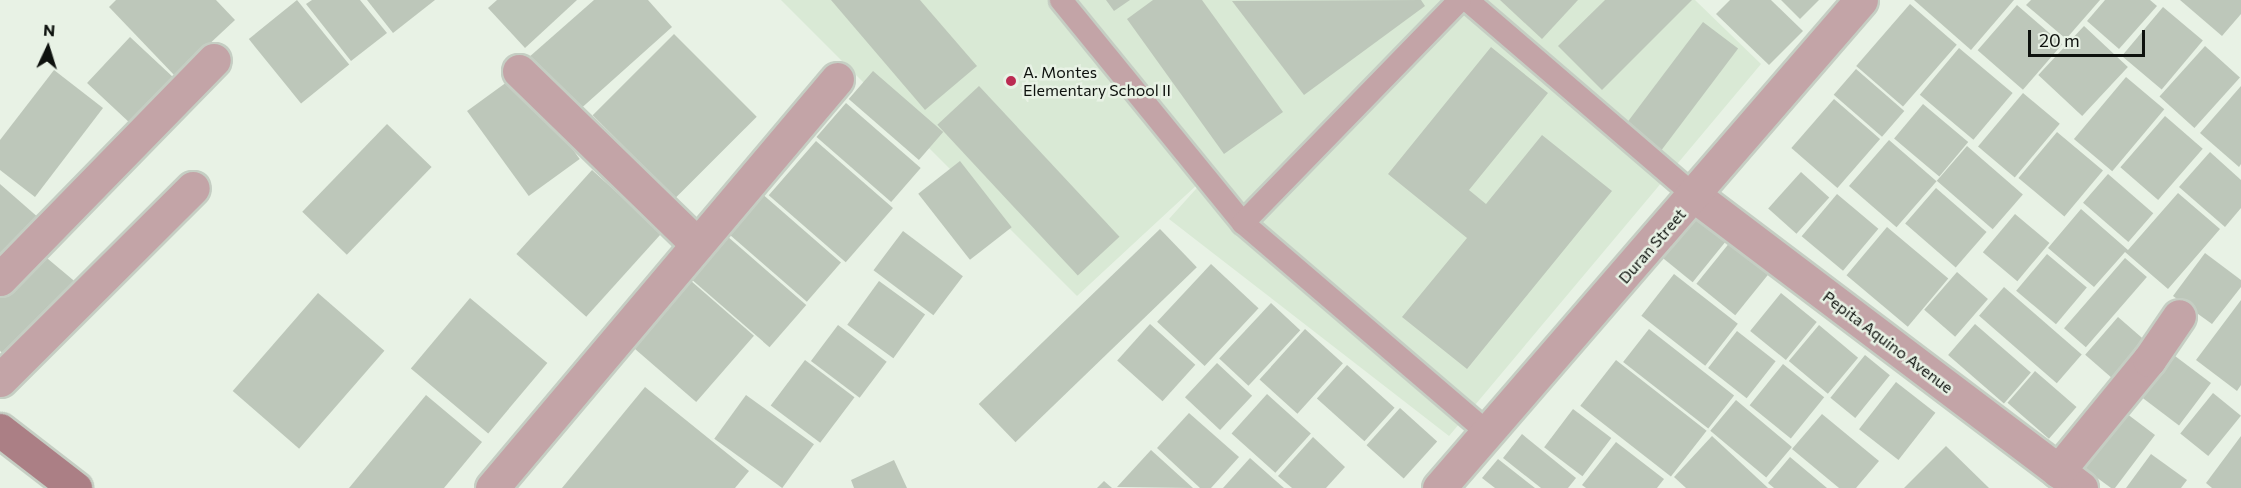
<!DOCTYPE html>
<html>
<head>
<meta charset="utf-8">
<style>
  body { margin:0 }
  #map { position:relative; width:2241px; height:488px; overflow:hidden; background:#e8f2e5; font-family:Commissioner,sans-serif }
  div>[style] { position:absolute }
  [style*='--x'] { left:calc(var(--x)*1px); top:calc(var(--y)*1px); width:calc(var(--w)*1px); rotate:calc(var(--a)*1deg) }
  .built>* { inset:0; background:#d9e9d5 }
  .building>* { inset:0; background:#bdc7ba; transform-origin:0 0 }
  .roads { filter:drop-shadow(2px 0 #c5cec3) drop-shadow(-2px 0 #c5cec3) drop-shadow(0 2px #c5cec3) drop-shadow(0 -2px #c5cec3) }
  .lane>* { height:22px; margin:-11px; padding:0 11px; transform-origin:11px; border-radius:11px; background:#c3a4a7 }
  .street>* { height:33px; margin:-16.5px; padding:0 16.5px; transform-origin:16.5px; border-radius:16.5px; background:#c3a4a7 }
  .secondary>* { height:33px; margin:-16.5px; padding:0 16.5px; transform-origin:16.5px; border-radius:16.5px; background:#ab7f85 }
  .dots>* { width:16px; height:16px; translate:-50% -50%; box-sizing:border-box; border:3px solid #e8f2e5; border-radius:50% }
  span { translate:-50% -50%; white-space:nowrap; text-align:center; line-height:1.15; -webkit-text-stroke:5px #e8f2e5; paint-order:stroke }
  .poi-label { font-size:16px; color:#0e120e }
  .left { translate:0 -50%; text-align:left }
  .street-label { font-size:16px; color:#0e120e }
  .north { position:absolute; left:18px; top:18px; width:60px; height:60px; -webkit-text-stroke:4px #e8f2e5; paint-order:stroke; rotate:4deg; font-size:16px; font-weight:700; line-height:24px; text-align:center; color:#0e120e }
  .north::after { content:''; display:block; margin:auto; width:21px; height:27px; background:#0e120e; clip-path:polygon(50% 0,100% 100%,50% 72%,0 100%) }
  .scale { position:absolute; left:2028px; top:30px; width:117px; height:27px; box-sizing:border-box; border:3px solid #0e120e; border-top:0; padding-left:8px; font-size:18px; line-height:21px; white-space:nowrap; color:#0e120e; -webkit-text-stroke:4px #e8f2e5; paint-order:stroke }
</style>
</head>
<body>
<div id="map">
  <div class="built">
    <div style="clip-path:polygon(781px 0,1695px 0,1761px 64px,1449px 436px,1169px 219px,1213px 170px,1077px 296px)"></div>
  </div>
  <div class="building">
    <div style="clip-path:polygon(116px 0,216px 0,235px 20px,175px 76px,109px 7px)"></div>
    <div style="left:297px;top:0;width:83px;height:62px;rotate:51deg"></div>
    <div style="clip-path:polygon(312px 0,360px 0,387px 33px,351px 61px,306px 4px)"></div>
    <div style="clip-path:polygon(367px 0,435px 0,393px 33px)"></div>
    <div style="clip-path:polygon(497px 0,577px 0,525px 48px,488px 8px)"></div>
    <div style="clip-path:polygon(594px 0,648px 0,672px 27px,577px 112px,528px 58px)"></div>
    <div style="clip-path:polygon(831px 0,920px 0,977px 66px,925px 110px)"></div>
    <div style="clip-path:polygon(1106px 0,1130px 0,1114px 11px)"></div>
    <div style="clip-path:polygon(1153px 0,1202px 0,1283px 112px,1224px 154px,1127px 19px)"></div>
    <div style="clip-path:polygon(1421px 0,1425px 6px,1304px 95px,1232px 1px)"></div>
    <div style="clip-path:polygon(1500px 0,1578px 0,1542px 39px)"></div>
    <div style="clip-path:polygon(1605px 0,1692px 0,1602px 90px,1558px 46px)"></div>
    <div style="clip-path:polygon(1730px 0,1771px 0,1803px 31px,1769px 65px,1716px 14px)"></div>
    <div style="clip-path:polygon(1781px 0,1819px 0,1800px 19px)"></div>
    <div style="clip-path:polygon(1914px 0,2014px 0,1971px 50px)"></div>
    <div style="clip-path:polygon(2031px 0,2100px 0,2066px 39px,2026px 5px)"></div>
    <div style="clip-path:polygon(2105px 0,2150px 0,2157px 6px,2119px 49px,2087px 21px)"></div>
    <div style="clip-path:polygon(2180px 0,2241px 0,2241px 14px,2222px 36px)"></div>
    <div style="left:1910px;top:4px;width:62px;height:82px;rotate:41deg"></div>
    <div style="left:2017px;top:5px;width:60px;height:60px;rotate:41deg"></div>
    <div style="left:2163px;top:7px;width:52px;height:64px;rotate:40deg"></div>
    <div style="left:1703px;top:22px;width:44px;height:131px;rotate:37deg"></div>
    <div style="left:2084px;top:26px;width:60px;height:67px;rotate:43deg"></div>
    <div style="left:674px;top:34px;width:117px;height:115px;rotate:45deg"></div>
    <div style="left:130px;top:37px;width:73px;height:63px;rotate:43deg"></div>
    <div style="left:2205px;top:46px;width:47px;height:68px;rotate:42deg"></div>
    <div style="clip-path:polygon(1491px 47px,1548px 93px,1469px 190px,1486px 204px,1542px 135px,1612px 191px,1467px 369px,1402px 317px,1467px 238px,1388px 174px)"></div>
    <div style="left:1959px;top:48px;width:70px;height:61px;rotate:40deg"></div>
    <div style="left:1856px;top:69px;width:64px;height:34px;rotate:41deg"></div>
    <div style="clip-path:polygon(54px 70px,103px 108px,35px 197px,0 170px,0 140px)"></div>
    <div style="left:873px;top:71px;width:93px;height:37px;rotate:41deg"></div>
    <div style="left:518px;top:74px;width:105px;height:63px;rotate:54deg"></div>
    <div style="left:2126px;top:77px;width:50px;height:81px;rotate:40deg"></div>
    <div style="left:979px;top:86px;width:206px;height:57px;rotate:47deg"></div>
    <div style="clip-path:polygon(2241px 86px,2241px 164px,2239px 167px,2200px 133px)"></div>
    <div style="left:2023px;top:93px;width:48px;height:70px;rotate:40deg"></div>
    <div style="left:1834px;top:99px;width:61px;height:65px;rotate:41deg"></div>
    <div style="left:846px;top:103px;width:99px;height:45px;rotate:41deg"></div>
    <div style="left:1923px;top:104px;width:59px;height:45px;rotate:40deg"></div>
    <div style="left:2165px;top:116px;width:50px;height:68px;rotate:41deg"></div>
    <div style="left:387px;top:124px;width:62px;height:122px;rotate:44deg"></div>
    <div style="left:2057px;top:132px;width:60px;height:60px;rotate:40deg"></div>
    <div style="left:1889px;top:140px;width:63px;height:61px;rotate:41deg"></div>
    <div style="left:816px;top:141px;width:102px;height:72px;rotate:41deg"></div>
    <div style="left:1967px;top:146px;width:74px;height:46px;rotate:41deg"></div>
    <div style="clip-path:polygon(2210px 152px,2241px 180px,2241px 208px,2225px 227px,2179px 187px)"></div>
    <div style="left:960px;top:161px;width:84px;height:53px;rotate:52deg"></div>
    <div style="left:592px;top:170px;width:94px;height:113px;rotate:42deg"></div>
    <div style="left:1801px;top:172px;width:38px;height:49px;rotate:42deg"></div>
    <div style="left:2108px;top:174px;width:60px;height:38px;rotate:41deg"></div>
    <div style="clip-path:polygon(0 184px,40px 219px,0 264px)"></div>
    <div style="left:1936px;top:188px;width:67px;height:47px;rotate:41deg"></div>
    <div style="left:761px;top:193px;width:106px;height:52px;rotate:41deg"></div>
    <div style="clip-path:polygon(2178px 193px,2220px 229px,2168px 289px,2125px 252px,2094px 287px,2048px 248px,2081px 209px,2128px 250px)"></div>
    <div style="left:1837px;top:194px;width:54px;height:55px;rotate:40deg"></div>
    <div style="left:1699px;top:214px;width:38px;height:57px;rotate:39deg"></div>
    <div style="left:2015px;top:214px;width:45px;height:50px;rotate:40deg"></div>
    <div style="left:1887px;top:227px;width:80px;height:63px;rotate:40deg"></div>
    <div style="left:1160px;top:229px;width:53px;height:252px;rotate:46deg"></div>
    <div style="left:903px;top:231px;width:75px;height:49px;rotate:37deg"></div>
    <div style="left:727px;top:236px;width:105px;height:56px;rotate:41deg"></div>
    <div style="left:1731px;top:241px;width:50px;height:55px;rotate:39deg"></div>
    <div style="clip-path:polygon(35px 248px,79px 285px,15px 363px,0 351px,0 290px)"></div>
    <div style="clip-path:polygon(2205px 253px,2241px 280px,2241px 287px,2212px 324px,2173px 296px)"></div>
    <div style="left:2047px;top:254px;width:52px;height:48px;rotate:40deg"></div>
    <div style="left:2125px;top:258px;width:29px;height:93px;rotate:41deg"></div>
    <div style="left:1211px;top:264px;width:65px;height:79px;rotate:43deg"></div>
    <div style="left:1957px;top:272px;width:41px;height:50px;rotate:41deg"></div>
    <div style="left:683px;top:274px;width:94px;height:88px;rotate:41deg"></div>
    <div style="left:1674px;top:274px;width:81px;height:53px;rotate:38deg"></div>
    <div style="left:879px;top:281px;width:57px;height:54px;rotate:36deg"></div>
    <div style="left:2004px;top:287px;width:103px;height:38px;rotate:41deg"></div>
    <div style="left:318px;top:293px;width:88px;height:130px;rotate:41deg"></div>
    <div style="left:1781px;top:293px;width:46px;height:49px;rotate:39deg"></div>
    <div style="left:470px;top:298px;width:101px;height:92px;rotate:40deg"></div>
    <div style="clip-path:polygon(2241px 300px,2241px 385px,2237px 391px,2196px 360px)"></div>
    <div style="left:1271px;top:303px;width:40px;height:76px;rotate:43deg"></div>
    <div style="left:2118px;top:317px;width:48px;height:50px;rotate:41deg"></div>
    <div style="left:1150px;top:324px;width:61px;height:49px;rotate:42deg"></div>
    <div style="left:1975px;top:324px;width:74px;height:41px;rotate:41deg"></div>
    <div style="left:838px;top:325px;width:61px;height:45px;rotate:37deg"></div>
    <div style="left:1819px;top:325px;width:51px;height:47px;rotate:40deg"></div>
    <div style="left:1305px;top:329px;width:51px;height:68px;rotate:42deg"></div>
    <div style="left:1649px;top:329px;width:108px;height:42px;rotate:38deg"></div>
    <div style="left:1737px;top:331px;width:49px;height:47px;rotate:38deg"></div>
    <div style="left:2171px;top:353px;width:50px;height:53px;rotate:37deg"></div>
    <div style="left:1865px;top:355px;width:32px;height:55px;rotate:39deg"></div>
    <div style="left:805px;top:360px;width:62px;height:57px;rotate:37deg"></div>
    <div style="left:1616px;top:360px;width:115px;height:58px;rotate:38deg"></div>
    <div style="left:1217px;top:363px;width:48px;height:47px;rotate:43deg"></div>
    <div style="left:1783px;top:364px;width:53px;height:53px;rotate:39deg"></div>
    <div style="left:1347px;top:365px;width:64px;height:45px;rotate:42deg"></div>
    <div style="left:2035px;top:371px;width:55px;height:42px;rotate:41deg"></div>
    <div style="left:1896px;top:382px;width:50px;height:60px;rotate:38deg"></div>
    <div style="clip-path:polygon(645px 387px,749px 471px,735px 488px,562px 488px)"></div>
    <div style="left:2213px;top:393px;width:36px;height:52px;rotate:39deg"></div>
    <div style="left:1267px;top:394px;width:59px;height:53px;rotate:42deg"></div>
    <div style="clip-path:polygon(426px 395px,482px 442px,444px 488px,349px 488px)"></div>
    <div style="left:746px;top:395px;width:84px;height:54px;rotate:36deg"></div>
    <div style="left:1736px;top:400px;width:73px;height:40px;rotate:40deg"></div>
    <div style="clip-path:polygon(2114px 404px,2155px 435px,2115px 488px,2111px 488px,2073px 460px)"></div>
    <div style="left:1400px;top:408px;width:50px;height:50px;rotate:42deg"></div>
    <div style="left:1573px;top:409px;width:48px;height:48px;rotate:37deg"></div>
    <div style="clip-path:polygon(1189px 413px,1239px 457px,1211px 488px,1200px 488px,1157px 448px)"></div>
    <div style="clip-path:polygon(1822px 414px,1879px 461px,1856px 488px,1839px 488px,1792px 449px)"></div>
    <div style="clip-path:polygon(1522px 434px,1576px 478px,1568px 488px,1541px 488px,1503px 458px)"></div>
    <div style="clip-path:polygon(1712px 436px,1768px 488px,1686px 488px,1674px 477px)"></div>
    <div style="clip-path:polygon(2241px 436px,2241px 488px,2212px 488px,2206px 483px)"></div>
    <div style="clip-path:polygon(1313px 437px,1345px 467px,1326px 488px,1292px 488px,1278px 476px)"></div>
    <div style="clip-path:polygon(1616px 442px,1664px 479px,1657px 488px,1586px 488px,1582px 485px)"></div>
    <div style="clip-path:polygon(1946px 446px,1989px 488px,1904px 488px)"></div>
    <div style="clip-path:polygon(1151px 450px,1193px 488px,1117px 487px)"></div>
    <div style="clip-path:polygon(2151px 454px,2187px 480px,2181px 488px,2126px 488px)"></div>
    <div style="clip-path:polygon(1790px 457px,1827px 488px,1774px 488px,1768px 483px)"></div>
    <div style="clip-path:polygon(1250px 458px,1284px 488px,1223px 488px)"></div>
    <div style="clip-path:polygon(1498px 459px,1535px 488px,1495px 488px,1482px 478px)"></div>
    <div style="clip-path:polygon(894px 460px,907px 488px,854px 488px,851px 480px)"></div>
    <div style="clip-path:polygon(1104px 481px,1112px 488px,1097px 488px)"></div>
  </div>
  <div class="roads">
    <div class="lane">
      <div style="--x:1061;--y:0;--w:288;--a:50.8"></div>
      <div style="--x:1243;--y:223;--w:323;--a:40.6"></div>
      <div style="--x:1467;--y:0;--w:301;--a:40.7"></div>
      <div style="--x:1243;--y:223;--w:311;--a:-45.8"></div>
    </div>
    <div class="street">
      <div style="--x:519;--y:71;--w:248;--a:44.2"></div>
      <div style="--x:1695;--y:196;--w:484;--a:37.1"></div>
      <div style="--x:0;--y:279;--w:306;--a:-45.7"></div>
      <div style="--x:0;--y:380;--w:272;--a:-44.9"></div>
      <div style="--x:2058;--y:471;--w:144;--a:-50.7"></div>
      <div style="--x:2149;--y:360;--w:53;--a:-55.7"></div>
      <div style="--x:492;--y:488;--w:535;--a:-49.85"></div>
      <div style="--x:1439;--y:488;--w:645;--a:-49.15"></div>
    </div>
    <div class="secondary">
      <div style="--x:0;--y:430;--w:95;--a:37.7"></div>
    </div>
  </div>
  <div class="dots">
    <div style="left:1011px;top:81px;background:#bb2b52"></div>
  </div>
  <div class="poi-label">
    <span class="left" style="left:1023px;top:81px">A. Montes<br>Elementary School II</span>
  </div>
  <div class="street-label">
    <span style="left:1652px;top:246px;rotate:-49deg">Duran Street</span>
    <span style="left:1888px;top:342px;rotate:37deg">Pepita Aquino Avenue</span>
  </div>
  <div class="north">N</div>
  <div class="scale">20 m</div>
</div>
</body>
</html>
